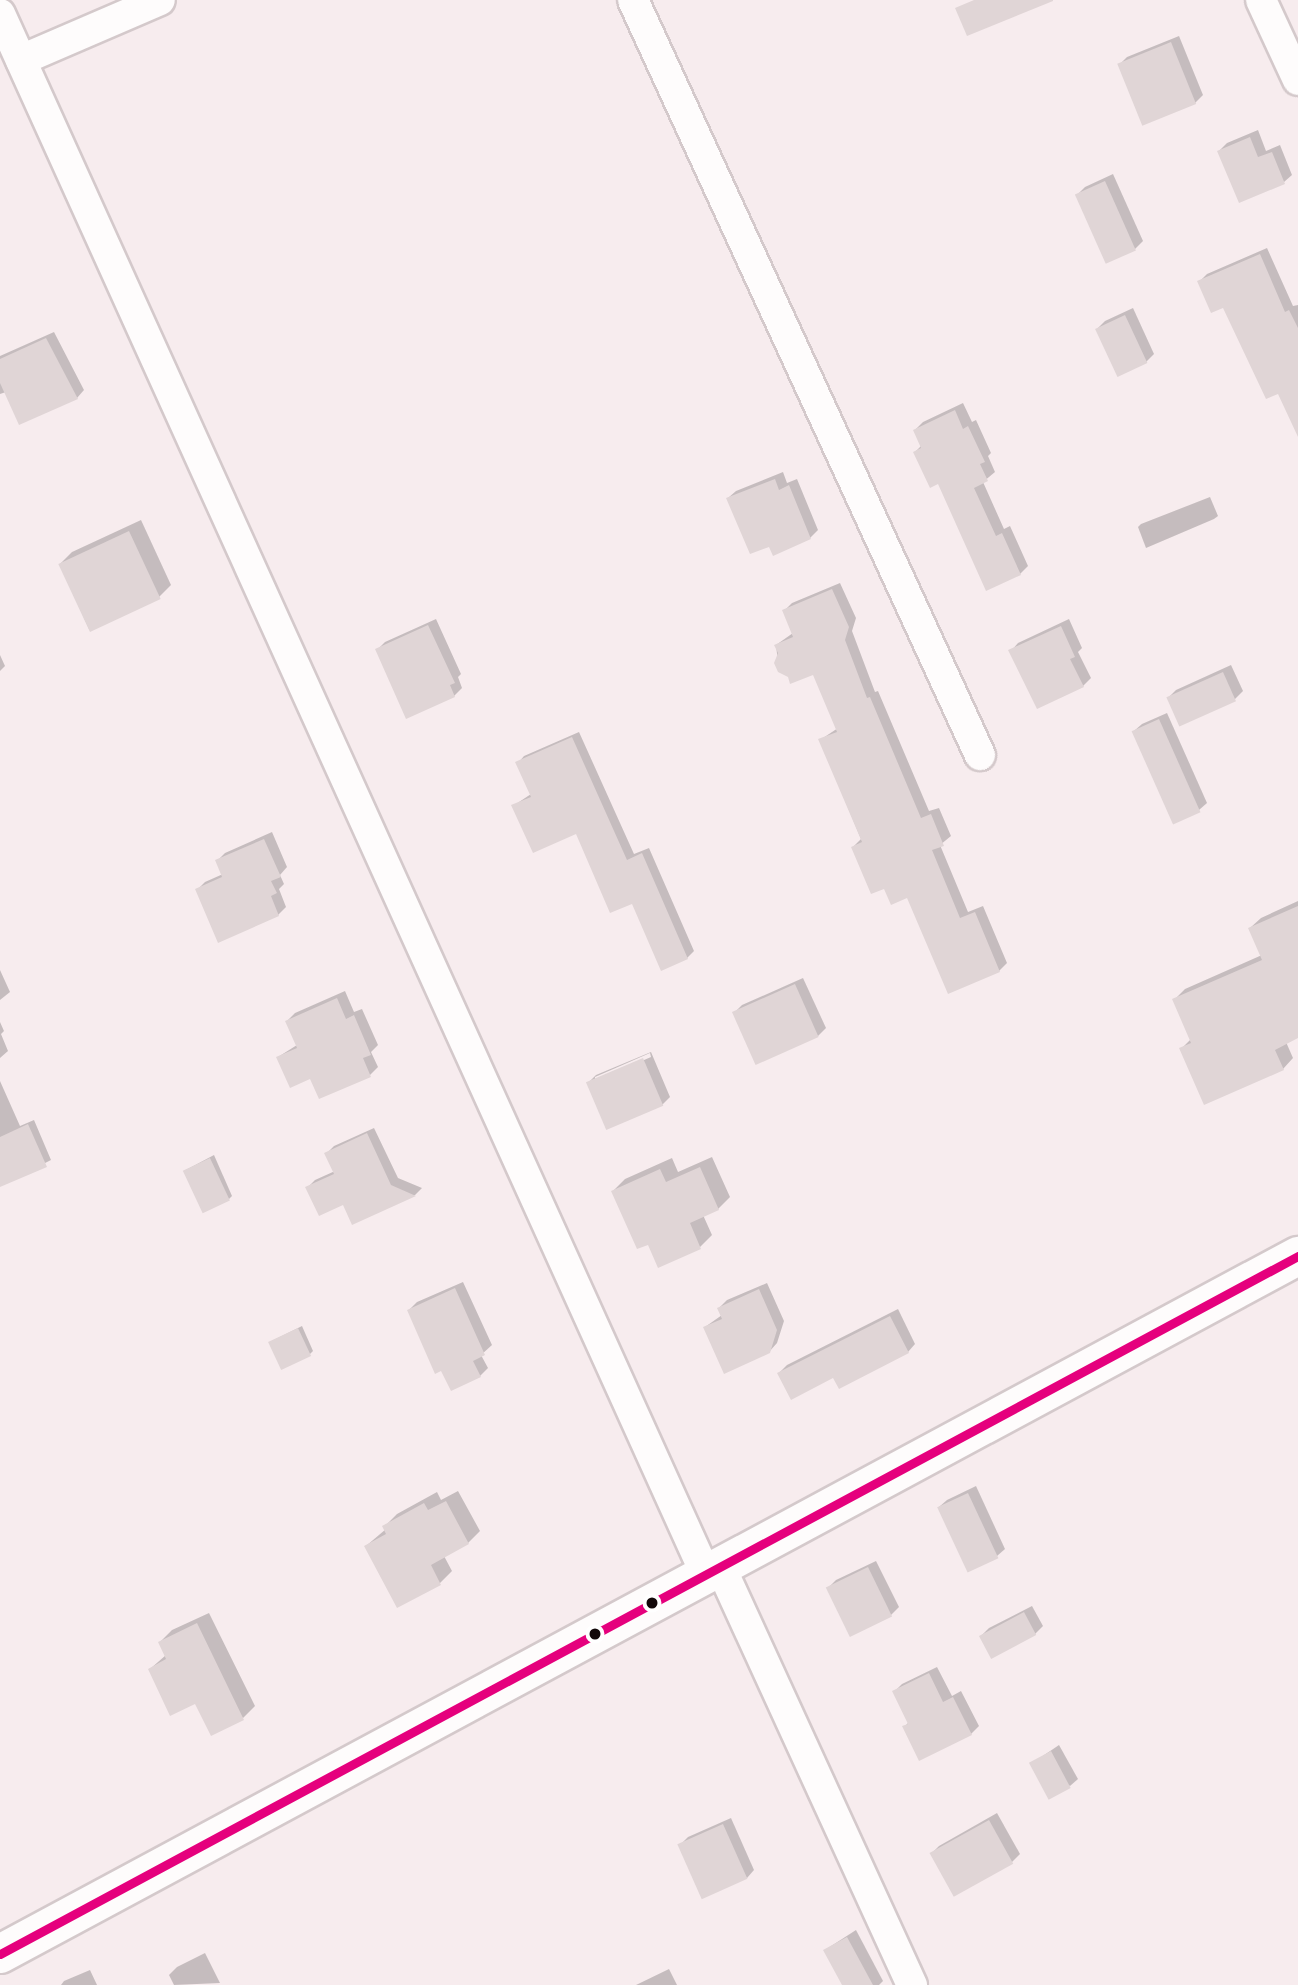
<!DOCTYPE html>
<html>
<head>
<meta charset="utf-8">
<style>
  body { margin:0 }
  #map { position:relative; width:1298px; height:1985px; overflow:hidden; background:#f7ecee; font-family:"Roboto Condensed",sans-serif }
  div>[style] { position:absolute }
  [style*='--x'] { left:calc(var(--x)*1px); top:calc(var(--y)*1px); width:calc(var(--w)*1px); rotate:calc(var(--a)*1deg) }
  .shadow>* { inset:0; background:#0003 }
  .building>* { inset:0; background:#e0d5d6; transform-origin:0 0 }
  .roads { filter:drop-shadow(2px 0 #d4c9cb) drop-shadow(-2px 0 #d4c9cb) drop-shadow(0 2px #d4c9cb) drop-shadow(0 -2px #d4c9cb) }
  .street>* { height:30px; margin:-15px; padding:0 15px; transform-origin:15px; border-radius:15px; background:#fefcfc }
  .secondary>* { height:38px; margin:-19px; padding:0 19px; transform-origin:19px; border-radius:19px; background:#fefcfc }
  .bus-1>* { height:9px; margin:-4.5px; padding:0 4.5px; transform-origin:4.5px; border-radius:4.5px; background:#e5007d }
  .dots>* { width:19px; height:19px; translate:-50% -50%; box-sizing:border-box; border:4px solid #fff; border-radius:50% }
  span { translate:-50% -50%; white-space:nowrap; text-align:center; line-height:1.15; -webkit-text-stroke:6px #fff; paint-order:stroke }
</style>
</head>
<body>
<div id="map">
  <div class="shadow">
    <div style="clip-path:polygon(1179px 36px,1203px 95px,1195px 103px,1119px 65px,1127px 57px)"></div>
    <div style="clip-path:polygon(1258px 130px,1266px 151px,1280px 145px,1292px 175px,1284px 182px,1219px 151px,1227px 143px)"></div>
    <div style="clip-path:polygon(1113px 174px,1143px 241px,1135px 249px,1077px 195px,1085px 187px)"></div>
    <div style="clip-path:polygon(1267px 248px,1293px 306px,1298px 305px,1298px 430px,1278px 391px,1224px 305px,1199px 282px,1207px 274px)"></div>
    <div style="clip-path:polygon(1133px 308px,1154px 354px,1146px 362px,1097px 329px,1105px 321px)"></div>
    <div style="clip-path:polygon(54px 332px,84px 390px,77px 398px,6px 392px,0 394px,0 356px)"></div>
    <div style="clip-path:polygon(963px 403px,972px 422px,976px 420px,991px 453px,988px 456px,995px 472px,983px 482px,1004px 529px,1010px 526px,1028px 566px,1020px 574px,915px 452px,922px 445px,915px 430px,923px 422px)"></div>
    <div style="clip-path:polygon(783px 472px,787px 483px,797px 479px,818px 530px,810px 538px,774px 553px,770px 544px,728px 498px,736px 491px)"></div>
    <div style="clip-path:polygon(1210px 497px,1218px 516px,1214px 519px,1146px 548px,1138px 527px,1141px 524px)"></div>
    <div style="clip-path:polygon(141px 520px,171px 585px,159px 597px,89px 629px,60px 564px,72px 552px)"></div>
    <div style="clip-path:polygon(840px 583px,856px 618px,852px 631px,875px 692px,878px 691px,929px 811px,939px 808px,951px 836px,940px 845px,968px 912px,983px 906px,1007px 963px,999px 971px,908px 896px,885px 887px,853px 847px,861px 839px,820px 740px,838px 728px,814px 673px,789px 676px,779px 671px,776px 645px,793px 633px,784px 611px,792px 603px)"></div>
    <div style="clip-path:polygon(436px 619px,461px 674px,458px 677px,462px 688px,454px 696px,377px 650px,385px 642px)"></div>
    <div style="clip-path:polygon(1069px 619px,1082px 648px,1078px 652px,1091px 678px,1083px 686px,1011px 651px,1018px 643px)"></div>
    <div style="clip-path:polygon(0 655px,5px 666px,0 671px)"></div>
    <div style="clip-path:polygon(1231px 665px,1243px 691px,1235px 699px,1168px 698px,1176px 690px)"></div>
    <div style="clip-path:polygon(1167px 713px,1207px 803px,1199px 810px,1134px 731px,1142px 724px)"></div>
    <div style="clip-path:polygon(579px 732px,634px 854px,649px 848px,694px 951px,687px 958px,662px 969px,633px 901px,577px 831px,513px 806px,531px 794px,518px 763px,524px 756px)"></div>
    <div style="clip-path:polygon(272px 832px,287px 867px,280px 875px,284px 884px,279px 889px,286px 907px,278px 915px,219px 941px,197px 890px,205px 882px,223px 874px,217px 861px,225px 853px)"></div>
    <div style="clip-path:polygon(1298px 901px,1298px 1036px,1286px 1042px,1293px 1058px,1283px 1069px,1181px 1049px,1191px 1039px,1174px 1000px,1185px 989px,1262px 955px,1250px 928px,1261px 918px)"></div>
    <div style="clip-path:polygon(0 970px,10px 992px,0 1000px)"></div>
    <div style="clip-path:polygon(803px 978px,826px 1028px,818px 1036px,734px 1013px,742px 1005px)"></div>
    <div style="clip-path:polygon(345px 991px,354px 1012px,362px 1009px,378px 1045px,371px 1052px,378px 1067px,370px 1075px,320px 1097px,311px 1077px,278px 1057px,297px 1045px,287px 1021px,295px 1013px)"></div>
    <div style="clip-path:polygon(0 1022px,4px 1031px,1px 1034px,8px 1051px,0 1058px)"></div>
    <div style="clip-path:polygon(evenodd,651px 1052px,670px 1097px,662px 1105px,588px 1083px,596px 1075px,651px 1052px,650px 1053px,651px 1057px,595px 1081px,595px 1077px,650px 1053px)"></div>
    <div style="clip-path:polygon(0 1081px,20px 1126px,34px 1120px,51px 1160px,0 1186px)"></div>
    <div style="clip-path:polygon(374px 1128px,398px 1178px,422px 1188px,415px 1195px,353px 1223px,344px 1203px,308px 1187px,315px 1180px,335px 1171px,327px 1153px,334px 1146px)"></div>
    <div style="clip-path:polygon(214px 1155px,232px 1196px,229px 1199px,184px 1171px)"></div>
    <div style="clip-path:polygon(712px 1157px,730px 1197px,718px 1209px,703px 1215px,712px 1235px,700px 1247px,649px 1243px,613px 1191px,625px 1179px,672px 1158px,678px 1172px)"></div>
    <div style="clip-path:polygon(463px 1282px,492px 1345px,481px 1355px,488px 1368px,480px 1376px,409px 1310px,417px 1302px)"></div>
    <div style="clip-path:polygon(767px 1283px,784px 1321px,777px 1343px,769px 1352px,705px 1327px,722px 1315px,719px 1308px,727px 1300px)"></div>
    <div style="clip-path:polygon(898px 1309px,915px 1344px,908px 1352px,834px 1376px,779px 1373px,787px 1365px)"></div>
    <div style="clip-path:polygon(302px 1326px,313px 1351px,310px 1354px,270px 1342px)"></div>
    <div style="clip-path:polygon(976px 1486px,1005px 1549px,997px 1556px,939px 1507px,947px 1500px)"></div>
    <div style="clip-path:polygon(458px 1491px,480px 1531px,468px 1543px,444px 1556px,452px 1571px,440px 1583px,398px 1606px,366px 1546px,386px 1529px,385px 1526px,397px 1514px,437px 1492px,441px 1500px)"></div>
    <div style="clip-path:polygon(876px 1561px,899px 1607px,891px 1615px,828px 1588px,836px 1580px)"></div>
    <div style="clip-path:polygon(1032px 1606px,1043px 1626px,1035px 1634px,981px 1636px,989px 1628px)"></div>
    <div style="clip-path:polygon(209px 1613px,255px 1706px,243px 1718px,196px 1701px,150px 1669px,166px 1655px,160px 1642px,172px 1630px)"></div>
    <div style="clip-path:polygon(937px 1667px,952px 1696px,961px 1691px,979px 1726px,971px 1734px,904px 1727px,909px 1722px,894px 1692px,902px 1684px)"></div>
    <div style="clip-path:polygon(1059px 1745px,1078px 1779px,1070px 1786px,1031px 1764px)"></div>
    <div style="clip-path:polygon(997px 1813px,1020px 1854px,1012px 1862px,932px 1853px,939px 1846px)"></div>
    <div style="clip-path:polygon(731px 1818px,754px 1870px,747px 1878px,680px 1845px,688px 1837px)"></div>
    <div style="clip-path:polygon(856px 1930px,883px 1981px,879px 1985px,844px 1985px,825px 1950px)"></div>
    <div style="clip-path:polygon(205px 1953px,220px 1983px,174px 1985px,169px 1975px,177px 1967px)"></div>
    <div style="clip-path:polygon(669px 1969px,677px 1985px,636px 1985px)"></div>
    <div style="clip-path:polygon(90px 1970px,97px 1985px,61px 1985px,64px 1981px)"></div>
  </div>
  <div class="building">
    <div style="clip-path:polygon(974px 0,1053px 0,1053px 1px,967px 36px,955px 8px)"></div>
    <div style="left:1171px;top:42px;width:67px;height:58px;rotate:68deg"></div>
    <div style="clip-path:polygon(1250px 137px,1258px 157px,1272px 152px,1285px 184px,1239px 203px,1217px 151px)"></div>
    <div style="left:1105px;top:181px;width:76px;height:33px;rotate:66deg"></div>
    <div style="clip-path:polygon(1260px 254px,1285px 312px,1289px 310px,1298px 328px,1298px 437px,1278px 394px,1266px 399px,1223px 308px,1211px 313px,1197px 281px)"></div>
    <div style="left:1125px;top:315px;width:53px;height:33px;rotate:65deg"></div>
    <div style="clip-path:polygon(46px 338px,78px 399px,19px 425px,0 383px,0 359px)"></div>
    <div style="clip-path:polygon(955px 410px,963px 429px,968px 426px,985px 462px,980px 464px,988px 481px,974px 488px,996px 536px,1002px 533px,1021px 575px,986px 591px,938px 484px,930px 488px,913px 452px,921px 448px,913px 430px)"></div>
    <div style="clip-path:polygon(775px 479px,779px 490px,789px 485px,811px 539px,773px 556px,769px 547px,750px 554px,726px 498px)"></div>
    <div style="left:129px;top:531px;width:75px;height:78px;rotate:65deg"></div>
    <div style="clip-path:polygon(832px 589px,849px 627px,845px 640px,867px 698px,870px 697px,921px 818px,931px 814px,944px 846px,932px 850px,960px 918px,975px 912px,1000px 972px,948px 994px,907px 898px,891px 905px,884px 889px,871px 894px,851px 847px,862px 842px,818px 739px,837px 732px,813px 675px,790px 684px,788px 677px,778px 672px,774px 663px,778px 653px,774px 645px,793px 637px,782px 610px)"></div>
    <div style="clip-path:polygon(428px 625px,455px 683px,450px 685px,455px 697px,406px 719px,375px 649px)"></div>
    <div style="clip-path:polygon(1061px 626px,1075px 657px,1070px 659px,1084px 687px,1037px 709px,1008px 650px)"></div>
    <div style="left:1223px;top:672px;width:32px;height:62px;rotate:66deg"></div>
    <div style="left:1159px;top:719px;width:102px;height:30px;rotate:66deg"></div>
    <div style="clip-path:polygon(572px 737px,627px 860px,642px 853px,688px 959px,661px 971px,632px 904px,610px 913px,576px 834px,533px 853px,511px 805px,531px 797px,515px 762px)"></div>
    <div style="clip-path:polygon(264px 839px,281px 877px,271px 881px,277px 893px,271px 896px,279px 916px,218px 943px,195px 889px,222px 877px,215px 860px)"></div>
    <div style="clip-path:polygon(1298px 906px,1298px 1038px,1275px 1050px,1284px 1070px,1204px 1105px,1179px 1048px,1191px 1043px,1172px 999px,1262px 960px,1248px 928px)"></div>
    <div style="left:795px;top:984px;width:58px;height:69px;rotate:66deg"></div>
    <div style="clip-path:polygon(337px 998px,346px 1019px,354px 1015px,371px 1055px,363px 1058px,371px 1077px,319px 1099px,310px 1079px,290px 1088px,276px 1057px,297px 1048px,285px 1021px)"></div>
    <div style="left:643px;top:1058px;width:52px;height:62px;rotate:67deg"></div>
    <div style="clip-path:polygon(28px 1124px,47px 1167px,0 1187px,0 1137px)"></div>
    <div style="clip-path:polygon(367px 1133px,391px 1185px,416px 1196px,352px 1225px,343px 1205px,319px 1216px,305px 1187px,334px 1174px,324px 1153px)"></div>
    <div style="left:210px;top:1158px;width:47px;height:30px;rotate:65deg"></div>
    <div style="clip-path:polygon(700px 1167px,719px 1210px,690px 1223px,701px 1249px,658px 1268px,648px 1245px,637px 1249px,611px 1191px,660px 1169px,666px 1182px)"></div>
    <div style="clip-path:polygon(455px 1288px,485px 1355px,473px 1361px,481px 1377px,451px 1391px,441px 1371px,435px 1374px,407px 1310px)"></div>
    <div style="clip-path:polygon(759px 1289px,777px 1330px,770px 1353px,724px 1374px,703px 1327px,722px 1319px,717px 1308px)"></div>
    <div style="clip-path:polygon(890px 1316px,909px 1353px,839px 1389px,833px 1378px,791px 1400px,777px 1373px)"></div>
    <div style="left:298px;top:1328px;width:31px;height:33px;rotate:65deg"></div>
    <div style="left:968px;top:1493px;width:72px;height:34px;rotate:65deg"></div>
    <div style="clip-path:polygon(446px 1501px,469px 1544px,431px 1565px,441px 1585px,397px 1608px,364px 1546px,386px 1534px,382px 1526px,424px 1503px,428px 1510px)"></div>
    <div style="left:868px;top:1567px;width:55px;height:47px;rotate:64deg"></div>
    <div style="left:1024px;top:1612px;width:26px;height:51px;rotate:62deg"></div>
    <div style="clip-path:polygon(197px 1623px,244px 1720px,211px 1736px,195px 1704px,170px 1716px,148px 1669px,166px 1659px,158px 1642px)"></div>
    <div style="clip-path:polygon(929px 1673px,943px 1702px,953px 1697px,972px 1735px,919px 1761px,902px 1726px,908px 1724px,892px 1691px)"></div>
    <div style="left:1051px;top:1751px;width:42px;height:25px;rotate:62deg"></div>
    <div style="left:989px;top:1820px;width:50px;height:68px;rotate:61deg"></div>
    <div style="left:723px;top:1824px;width:60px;height:50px;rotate:66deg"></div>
    <div style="clip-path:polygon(847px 1937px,873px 1985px,842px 1985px,823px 1950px)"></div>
  </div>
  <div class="roads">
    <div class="street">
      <div style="--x:633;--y:0;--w:831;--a:65.32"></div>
      <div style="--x:1261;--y:0;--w:88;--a:65.2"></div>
      <div style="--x:0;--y:14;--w:1713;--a:65.66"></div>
      <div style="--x:21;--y:60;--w:151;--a:-23.3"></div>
      <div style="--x:721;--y:1568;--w:459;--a:65.4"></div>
    </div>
    <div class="secondary">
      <div style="--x:0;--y:1954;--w:1474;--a:-28.27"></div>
    </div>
  </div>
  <div class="bus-1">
    <div style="--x:0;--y:1954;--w:1474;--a:-28.27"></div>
  </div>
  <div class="dots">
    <div style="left:652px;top:1603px;background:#120809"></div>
    <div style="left:595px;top:1634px;background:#120809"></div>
  </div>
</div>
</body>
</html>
